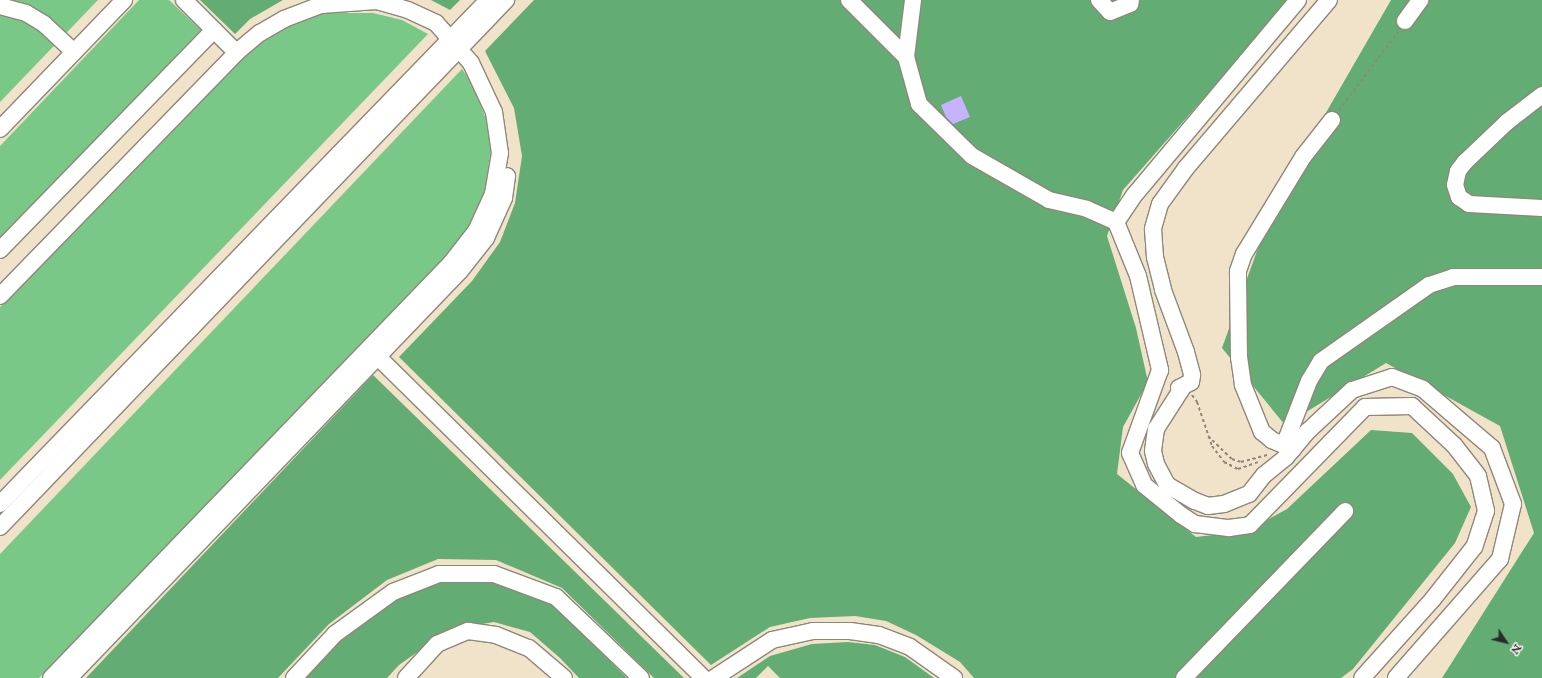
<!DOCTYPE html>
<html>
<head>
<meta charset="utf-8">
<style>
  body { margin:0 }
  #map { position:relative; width:1542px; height:678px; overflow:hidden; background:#f1e3c9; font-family:"IM FELL English",serif }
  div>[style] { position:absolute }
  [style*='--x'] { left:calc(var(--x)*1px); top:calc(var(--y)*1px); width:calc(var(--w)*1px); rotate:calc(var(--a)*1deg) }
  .green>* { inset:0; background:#7ac887 }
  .forest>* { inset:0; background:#63ac74 }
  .building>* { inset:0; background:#c7b2fc }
  .path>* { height:2px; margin-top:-1px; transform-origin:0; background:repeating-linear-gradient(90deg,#8e877a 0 3px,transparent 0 6px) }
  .roads { filter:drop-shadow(1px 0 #8e877a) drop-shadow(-1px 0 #8e877a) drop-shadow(0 1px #8e877a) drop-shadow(0 -1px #8e877a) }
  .minor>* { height:16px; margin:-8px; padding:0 8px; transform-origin:8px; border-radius:8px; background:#fff }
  span { translate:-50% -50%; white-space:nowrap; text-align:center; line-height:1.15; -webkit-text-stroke:4px #f6f6f2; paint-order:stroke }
  .north { position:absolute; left:1486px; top:622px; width:40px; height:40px; -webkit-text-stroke:3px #f6f6f2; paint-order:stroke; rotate:125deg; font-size:11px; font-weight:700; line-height:16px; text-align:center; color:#2b2b2b }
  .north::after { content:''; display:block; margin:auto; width:14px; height:18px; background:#2b2b2b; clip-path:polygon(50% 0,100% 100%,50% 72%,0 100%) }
</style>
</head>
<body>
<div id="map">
  <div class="green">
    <div style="clip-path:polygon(0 0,98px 0,0 102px)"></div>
    <div style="clip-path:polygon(139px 0,169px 0,201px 30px,0 240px,0 146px)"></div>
    <div style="clip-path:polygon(321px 13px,373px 13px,402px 20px,428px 34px,0 480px,0 307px,242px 56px,284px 26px)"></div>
    <div style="clip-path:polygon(462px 69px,472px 83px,488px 124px,491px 149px,484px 196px,469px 227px,444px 258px,39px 678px,0 678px,0 554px)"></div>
  </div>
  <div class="forest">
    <div style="clip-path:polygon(200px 0,283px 0,250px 19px,235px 34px)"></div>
    <div style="clip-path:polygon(431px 0,460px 0,450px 10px)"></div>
    <div style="clip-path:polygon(534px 0,1290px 0,1123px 190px,1107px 236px,1136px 328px,1148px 382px,1123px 427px,1117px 474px,1196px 537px,1247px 531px,1287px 509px,1371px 430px,1412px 433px,1453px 474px,1471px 507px,1455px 543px,1353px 669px,1341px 678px,974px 678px,960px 662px,916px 635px,886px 621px,855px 616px,810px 618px,770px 627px,711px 665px,399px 357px,472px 281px,500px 242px,515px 203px,522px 156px,514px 108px,485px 51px)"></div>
    <div style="clip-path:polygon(1391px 0,1542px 0,1542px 678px,1442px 678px,1534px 533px,1500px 426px,1386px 363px,1285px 425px,1222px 348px,1275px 201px)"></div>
    <div style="clip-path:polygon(373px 375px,684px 678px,654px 678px,562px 588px,496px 560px,438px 559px,387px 580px,329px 624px,278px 678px,86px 678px)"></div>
    <div style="clip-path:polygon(440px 582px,491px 582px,552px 604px,627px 678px,579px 678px,560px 658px,530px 632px,494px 622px,458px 628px,433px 641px,399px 665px,387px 678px,306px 678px,341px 641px,395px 600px)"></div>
    <div style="clip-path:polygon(848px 642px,875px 645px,905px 657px,934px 678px,780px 678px,768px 666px,756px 678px,737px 678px,770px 656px,812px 644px)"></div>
  </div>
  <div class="building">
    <div style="clip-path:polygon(961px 96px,970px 117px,953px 124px,946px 117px,941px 105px)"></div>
  </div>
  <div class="path">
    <div style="--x:1339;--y:110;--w:98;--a:-52.9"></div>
    <div style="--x:1192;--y:395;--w:9;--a:54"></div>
    <div style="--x:1197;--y:402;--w:46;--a:71.2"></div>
    <div style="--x:1212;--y:446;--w:20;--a:53"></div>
    <div style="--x:1224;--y:462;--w:16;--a:27"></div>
    <div style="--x:1238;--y:469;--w:21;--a:-19"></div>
    <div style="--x:1208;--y:436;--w:33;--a:44"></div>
    <div style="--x:1232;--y:459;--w:9;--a:18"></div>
    <div style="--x:1241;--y:462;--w:27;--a:-15"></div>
  </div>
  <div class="roads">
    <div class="minor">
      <div style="--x:184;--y:0;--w:66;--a:45"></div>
      <div style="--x:849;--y:0;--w:81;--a:45"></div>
      <div style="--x:913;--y:0;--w:57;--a:97"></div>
      <div style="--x:906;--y:57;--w:49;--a:74.5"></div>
      <div style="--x:919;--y:104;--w:74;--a:44.5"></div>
      <div style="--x:972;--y:156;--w:89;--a:29.7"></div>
      <div style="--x:1049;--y:200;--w:39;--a:13"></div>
      <div style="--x:1087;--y:209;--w:32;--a:24"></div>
      <div style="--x:1099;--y:0;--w:16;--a:47"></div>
      <div style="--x:1110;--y:12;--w:22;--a:-22"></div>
      <div style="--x:1130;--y:4;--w:4;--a:-76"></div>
      <div style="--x:1298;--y:0;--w:253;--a:130"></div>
      <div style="--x:1135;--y:194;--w:34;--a:124"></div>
      <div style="--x:1116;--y:222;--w:58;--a:67.8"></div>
      <div style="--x:1138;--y:276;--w:97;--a:76.8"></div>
      <div style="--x:1160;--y:370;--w:88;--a:109.9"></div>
      <div style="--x:1130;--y:453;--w:35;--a:66"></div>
      <div style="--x:1144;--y:485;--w:48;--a:39"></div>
      <div style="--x:1181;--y:515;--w:17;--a:33"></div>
      <div style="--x:1195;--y:524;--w:34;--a:7"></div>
      <div style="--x:1229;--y:528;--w:21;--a:-8"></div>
      <div style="--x:1250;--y:525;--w:165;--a:-45.7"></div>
      <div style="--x:1365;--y:407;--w:47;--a:-1.2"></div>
      <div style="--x:1412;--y:406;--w:57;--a:42.9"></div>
      <div style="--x:1454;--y:445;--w:39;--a:52"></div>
      <div style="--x:1478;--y:476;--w:36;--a:77"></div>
      <div style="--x:1486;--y:511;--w:38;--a:108"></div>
      <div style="--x:1474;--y:547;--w:66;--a:128.3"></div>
      <div style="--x:1433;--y:599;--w:106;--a:131.9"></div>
      <div style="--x:1329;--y:0;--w:221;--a:130.4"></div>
      <div style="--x:1186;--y:168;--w:44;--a:125.8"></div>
      <div style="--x:1160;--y:204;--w:26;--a:106"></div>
      <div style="--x:1153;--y:229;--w:28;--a:86"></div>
      <div style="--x:1155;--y:257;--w:34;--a:76"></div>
      <div style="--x:1163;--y:290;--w:66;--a:69.6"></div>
      <div style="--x:1186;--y:352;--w:24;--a:75"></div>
      <div style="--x:1192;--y:375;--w:7;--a:98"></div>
      <div style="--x:1191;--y:382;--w:13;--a:153"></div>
      <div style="--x:1179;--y:388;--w:3;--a:45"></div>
      <div style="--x:1181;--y:390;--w:46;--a:122.7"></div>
      <div style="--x:1156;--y:429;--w:22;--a:98"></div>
      <div style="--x:1153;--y:451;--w:13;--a:77"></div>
      <div style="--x:1156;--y:464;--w:24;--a:62"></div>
      <div style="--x:1167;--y:485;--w:32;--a:30"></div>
      <div style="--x:1195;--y:501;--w:14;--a:21"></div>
      <div style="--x:1208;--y:506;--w:16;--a:-7"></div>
      <div style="--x:1224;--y:504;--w:27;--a:-22"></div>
      <div style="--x:1249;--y:494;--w:24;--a:-52"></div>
      <div style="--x:1264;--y:475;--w:28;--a:-39"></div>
      <div style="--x:1286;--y:457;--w:34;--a:-50"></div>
      <div style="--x:1308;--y:431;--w:60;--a:-43"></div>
      <div style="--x:1352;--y:390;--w:42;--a:-18"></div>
      <div style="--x:1392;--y:377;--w:33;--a:21"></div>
      <div style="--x:1423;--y:389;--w:91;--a:40.5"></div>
      <div style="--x:1492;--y:448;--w:60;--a:69.4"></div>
      <div style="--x:1513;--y:504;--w:57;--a:103.3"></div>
      <div style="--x:1500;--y:559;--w:158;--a:131.2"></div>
      <div style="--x:0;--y:6;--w:27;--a:15"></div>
      <div style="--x:26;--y:13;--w:21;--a:31"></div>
      <div style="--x:44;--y:24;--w:41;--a:43"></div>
      <div style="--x:1405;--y:21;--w:26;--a:-54"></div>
      <div style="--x:1542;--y:95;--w:44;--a:142.4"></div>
      <div style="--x:1507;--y:122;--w:58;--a:136.4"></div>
      <div style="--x:1465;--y:162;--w:11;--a:128"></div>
      <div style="--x:1458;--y:171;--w:14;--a:102"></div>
      <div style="--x:1455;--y:185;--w:13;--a:72"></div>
      <div style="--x:1459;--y:197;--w:12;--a:35"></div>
      <div style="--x:1469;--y:204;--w:73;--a:3.1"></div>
      <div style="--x:0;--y:129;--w:179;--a:-46.1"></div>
      <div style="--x:0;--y:250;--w:307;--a:-45.8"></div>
      <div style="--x:0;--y:296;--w:340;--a:-45.8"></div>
      <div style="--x:237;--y:52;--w:30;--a:-40"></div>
      <div style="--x:260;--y:33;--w:28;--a:-30"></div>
      <div style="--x:284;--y:19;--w:40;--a:-21"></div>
      <div style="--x:321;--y:5;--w:56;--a:-4.1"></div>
      <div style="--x:377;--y:1;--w:32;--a:16"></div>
      <div style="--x:408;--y:10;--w:31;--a:25"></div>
      <div style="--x:436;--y:23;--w:53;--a:48.8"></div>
      <div style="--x:471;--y:63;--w:54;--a:64.9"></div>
      <div style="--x:494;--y:112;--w:41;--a:81.7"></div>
      <div style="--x:500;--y:153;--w:42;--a:99.7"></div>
      <div style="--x:493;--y:194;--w:41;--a:114.7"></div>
      <div style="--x:476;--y:231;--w:41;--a:128"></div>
      <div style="--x:451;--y:263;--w:576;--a:133.95"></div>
      <div style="--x:378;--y:357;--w:458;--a:44.6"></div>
      <div style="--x:1285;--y:443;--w:66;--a:-68.8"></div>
      <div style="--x:1309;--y:381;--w:23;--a:-59"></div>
      <div style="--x:1321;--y:361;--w:132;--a:-35.1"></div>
      <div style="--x:1429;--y:285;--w:25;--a:-18"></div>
      <div style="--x:1453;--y:277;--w:89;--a:0"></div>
      <div style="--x:1293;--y:449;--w:23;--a:-157"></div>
      <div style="--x:1272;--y:440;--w:13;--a:-141"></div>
      <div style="--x:1262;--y:432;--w:51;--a:-112"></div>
      <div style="--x:1243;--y:385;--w:27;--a:-98"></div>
      <div style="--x:1239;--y:358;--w:87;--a:-90.7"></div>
      <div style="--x:1238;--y:271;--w:18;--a:-71"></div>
      <div style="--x:1244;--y:254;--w:114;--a:-58.7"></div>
      <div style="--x:1303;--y:157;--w:47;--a:-51.9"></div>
      <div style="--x:0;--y:504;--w:702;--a:-45.92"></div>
      <div style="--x:0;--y:527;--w:731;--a:-46.16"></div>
      <div style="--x:69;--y:678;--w:564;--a:-46.15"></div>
      <div style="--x:460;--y:271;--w:42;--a:-51.8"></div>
      <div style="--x:486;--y:238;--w:44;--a:-65.8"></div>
      <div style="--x:504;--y:198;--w:22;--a:-82"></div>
      <div style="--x:294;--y:678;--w:60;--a:-47"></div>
      <div style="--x:335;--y:634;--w:72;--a:-35.9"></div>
      <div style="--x:393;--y:592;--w:49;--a:-21.4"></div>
      <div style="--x:439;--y:574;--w:55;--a:0"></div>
      <div style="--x:494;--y:574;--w:66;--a:20.4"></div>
      <div style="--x:556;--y:597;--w:117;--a:43.6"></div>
      <div style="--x:406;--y:678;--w:46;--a:-47.6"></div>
      <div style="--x:437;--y:644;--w:34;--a:-23"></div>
      <div style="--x:468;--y:631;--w:28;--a:8"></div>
      <div style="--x:496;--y:635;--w:35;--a:22"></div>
      <div style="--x:529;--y:648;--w:46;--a:40.6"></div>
      <div style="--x:714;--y:678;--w:69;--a:-33.2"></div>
      <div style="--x:772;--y:640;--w:42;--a:-12.4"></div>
      <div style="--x:813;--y:631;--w:37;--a:0"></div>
      <div style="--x:850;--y:631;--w:29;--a:8"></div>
      <div style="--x:879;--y:635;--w:33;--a:21"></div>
      <div style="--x:910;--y:647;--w:54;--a:35.2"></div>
      <div style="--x:1184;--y:678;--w:232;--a:-46"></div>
    </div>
  </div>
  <div class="north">N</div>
</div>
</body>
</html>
